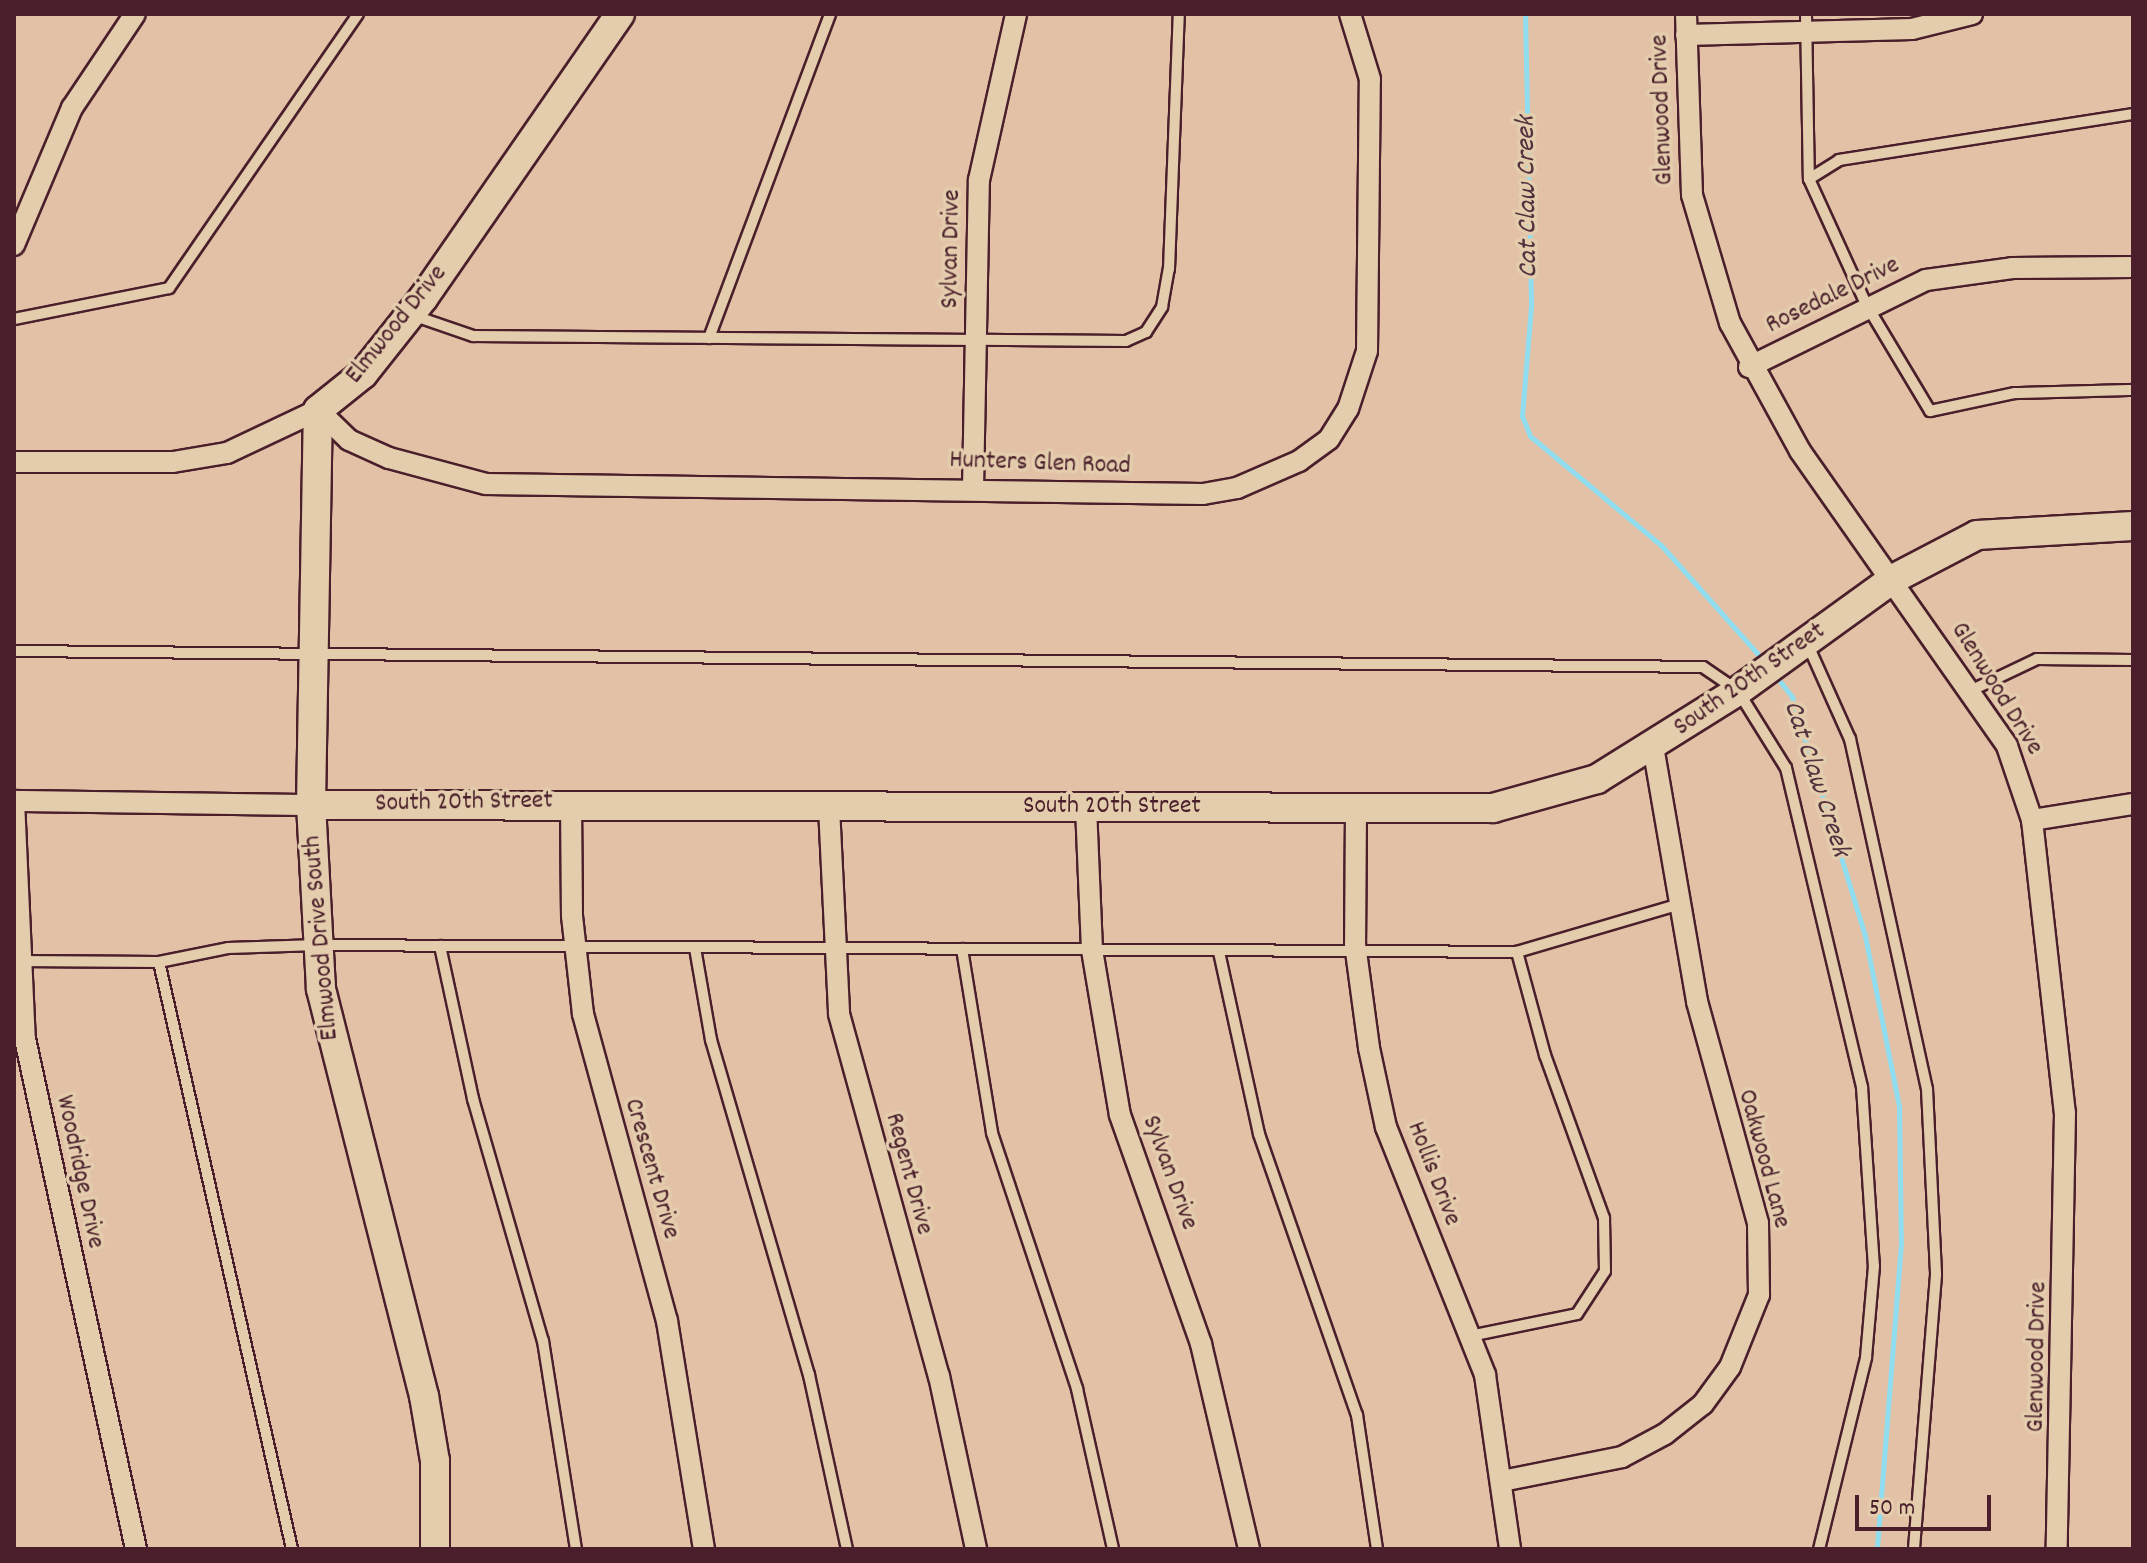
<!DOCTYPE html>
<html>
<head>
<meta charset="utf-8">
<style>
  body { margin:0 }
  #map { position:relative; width:2147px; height:1563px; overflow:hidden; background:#e2c1a6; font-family:Dekko,sans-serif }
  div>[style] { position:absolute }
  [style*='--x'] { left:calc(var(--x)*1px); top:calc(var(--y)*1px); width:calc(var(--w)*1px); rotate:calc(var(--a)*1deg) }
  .stream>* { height:5px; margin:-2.5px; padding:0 2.5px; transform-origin:2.5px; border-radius:2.5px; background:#8fddee }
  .roads { filter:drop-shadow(2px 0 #4a1f2b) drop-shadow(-2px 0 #4a1f2b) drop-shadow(0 2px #4a1f2b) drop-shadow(0 -2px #4a1f2b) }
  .lane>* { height:10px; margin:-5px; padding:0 5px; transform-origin:5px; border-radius:5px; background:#e4cdad }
  .street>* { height:20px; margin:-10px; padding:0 10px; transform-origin:10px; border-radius:10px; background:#e4cdad }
  .secondary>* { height:28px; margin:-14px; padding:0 14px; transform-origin:14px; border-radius:14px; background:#e4cdad }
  span { translate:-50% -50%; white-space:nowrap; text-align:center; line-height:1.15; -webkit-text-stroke:7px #e4cdad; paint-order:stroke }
  .street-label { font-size:26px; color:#4a1f2b }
  .water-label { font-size:28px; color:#51323e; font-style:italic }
  .frame { position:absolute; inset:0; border:16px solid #4a1f2b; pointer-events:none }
  .scale { position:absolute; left:1855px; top:1495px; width:136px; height:36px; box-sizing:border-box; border:4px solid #4a1f2b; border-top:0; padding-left:10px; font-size:24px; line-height:28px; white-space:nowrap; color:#4a1f2b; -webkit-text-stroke:6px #e4cdad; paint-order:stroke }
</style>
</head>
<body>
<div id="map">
  <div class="stream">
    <div style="--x:1525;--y:14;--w:292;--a:88.8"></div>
    <div style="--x:1531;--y:306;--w:110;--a:94.7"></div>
    <div style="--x:1522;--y:416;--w:22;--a:68"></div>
    <div style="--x:1530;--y:436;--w:170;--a:39.8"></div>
    <div style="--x:1661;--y:545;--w:155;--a:48.4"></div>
    <div style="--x:1775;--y:675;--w:28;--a:52"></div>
    <div style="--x:1792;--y:697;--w:250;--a:73"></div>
    <div style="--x:1865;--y:936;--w:173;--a:78.7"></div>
    <div style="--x:1899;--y:1106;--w:137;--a:89.2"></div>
    <div style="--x:1901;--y:1243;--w:307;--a:94.5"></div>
  </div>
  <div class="roads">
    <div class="lane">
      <div style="--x:1806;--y:14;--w:165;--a:89"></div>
      <div style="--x:1809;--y:179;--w:137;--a:65.5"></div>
      <div style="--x:1866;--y:304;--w:125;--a:59.1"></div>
      <div style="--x:1930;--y:411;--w:87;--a:-12"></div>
      <div style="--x:2015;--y:393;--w:118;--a:-1.5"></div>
      <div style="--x:1809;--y:179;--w:36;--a:-32"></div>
      <div style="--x:1839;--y:160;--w:298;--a:-8.9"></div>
      <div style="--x:412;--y:315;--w:65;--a:19"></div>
      <div style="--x:473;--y:336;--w:653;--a:0.44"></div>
      <div style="--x:1126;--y:341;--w:22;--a:-24"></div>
      <div style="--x:1146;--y:332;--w:30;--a:-57"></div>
      <div style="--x:1162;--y:307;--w:39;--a:-80"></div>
      <div style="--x:1169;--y:269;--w:255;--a:-87.8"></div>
      <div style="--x:14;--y:319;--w:158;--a:-11.3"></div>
      <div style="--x:169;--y:288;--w:333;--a:-55.4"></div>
      <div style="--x:709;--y:338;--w:346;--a:-69.5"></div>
      <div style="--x:1807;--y:643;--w:105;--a:65.9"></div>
      <div style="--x:1850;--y:739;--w:358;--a:77.6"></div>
      <div style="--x:1927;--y:1089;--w:186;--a:87.2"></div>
      <div style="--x:1936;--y:1275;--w:275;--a:94.6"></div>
      <div style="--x:14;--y:651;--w:1689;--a:0.54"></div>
      <div style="--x:1703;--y:667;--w:42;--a:34.4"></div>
      <div style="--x:1738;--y:691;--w:91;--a:58.1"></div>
      <div style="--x:1786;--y:768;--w:328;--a:76.6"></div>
      <div style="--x:1862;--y:1087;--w:179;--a:86.2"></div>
      <div style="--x:1874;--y:1266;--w:92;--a:95"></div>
      <div style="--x:1866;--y:1358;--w:197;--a:103.8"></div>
      <div style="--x:1972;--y:690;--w:72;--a:-25.5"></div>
      <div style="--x:2037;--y:659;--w:96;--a:0.6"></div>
      <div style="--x:440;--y:946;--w:157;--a:77.8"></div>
      <div style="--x:473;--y:1099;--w:252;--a:73.9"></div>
      <div style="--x:543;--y:1341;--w:211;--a:81"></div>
      <div style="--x:695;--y:948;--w:93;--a:80.1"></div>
      <div style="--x:711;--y:1040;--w:349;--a:73.7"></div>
      <div style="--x:809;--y:1375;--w:178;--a:77.7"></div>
      <div style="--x:962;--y:949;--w:186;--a:80.7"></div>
      <div style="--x:992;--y:1133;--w:270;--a:71.6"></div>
      <div style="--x:1077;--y:1389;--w:164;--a:77.3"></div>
      <div style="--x:1219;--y:952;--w:186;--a:77.6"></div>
      <div style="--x:1259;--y:1134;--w:298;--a:70.8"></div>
      <div style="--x:1357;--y:1415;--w:135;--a:81.5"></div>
      <div style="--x:18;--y:961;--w:141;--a:0.4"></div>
      <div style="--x:159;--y:962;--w:70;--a:-11.5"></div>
      <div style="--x:228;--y:948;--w:90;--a:-1.9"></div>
      <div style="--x:318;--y:945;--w:1199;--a:0.33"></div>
      <div style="--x:1517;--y:952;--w:170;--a:-16.4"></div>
      <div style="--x:159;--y:962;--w:602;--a:77.23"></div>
      <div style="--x:1470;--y:1336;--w:109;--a:-11.6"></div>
      <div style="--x:1577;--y:1314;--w:51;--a:-56.9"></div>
      <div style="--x:1605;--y:1271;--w:53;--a:-91.1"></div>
      <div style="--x:1604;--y:1218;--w:173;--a:-109.9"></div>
      <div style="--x:1545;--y:1055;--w:107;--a:-105.2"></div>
    </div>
    <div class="street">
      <div style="--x:1686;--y:14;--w:181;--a:88.1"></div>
      <div style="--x:1692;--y:195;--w:134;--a:73.5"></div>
      <div style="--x:1730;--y:323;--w:146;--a:61.3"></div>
      <div style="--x:1800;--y:451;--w:360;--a:54.9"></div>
      <div style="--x:2007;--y:746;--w:78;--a:71.3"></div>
      <div style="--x:2032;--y:820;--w:295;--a:83.6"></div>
      <div style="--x:2065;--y:1113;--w:436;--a:91.1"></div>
      <div style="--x:1686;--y:35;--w:226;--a:-1.5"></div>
      <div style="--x:1912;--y:29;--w:62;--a:-14"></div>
      <div style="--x:14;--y:245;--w:149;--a:-67.1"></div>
      <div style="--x:72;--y:108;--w:113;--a:-56.2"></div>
      <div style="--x:1749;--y:367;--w:197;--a:-26.2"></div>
      <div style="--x:1926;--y:280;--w:87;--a:-7.9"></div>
      <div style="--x:2012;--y:268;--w:121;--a:-0.5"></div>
      <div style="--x:14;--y:462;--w:159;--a:0"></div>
      <div style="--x:173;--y:462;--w:55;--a:-9.5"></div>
      <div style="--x:227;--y:453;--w:101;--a:-25.3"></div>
      <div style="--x:318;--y:410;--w:43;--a:44.1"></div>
      <div style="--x:349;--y:440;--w:44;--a:24.2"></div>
      <div style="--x:389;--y:458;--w:100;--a:15"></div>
      <div style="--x:486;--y:484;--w:717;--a:0.8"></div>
      <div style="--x:1203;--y:494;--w:35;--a:-10"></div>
      <div style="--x:1237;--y:488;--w:68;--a:-23.5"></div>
      <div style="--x:1299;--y:461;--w:37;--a:-36"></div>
      <div style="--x:1329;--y:439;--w:36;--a:-58"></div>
      <div style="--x:1348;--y:409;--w:61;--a:-71.9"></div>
      <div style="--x:1367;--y:351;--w:272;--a:-89.4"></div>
      <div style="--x:1370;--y:79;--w:68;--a:-107.1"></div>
      <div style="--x:973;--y:488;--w:308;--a:-88.9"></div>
      <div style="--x:979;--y:180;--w:170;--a:-77.4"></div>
      <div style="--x:14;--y:801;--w:238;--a:87.4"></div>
      <div style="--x:25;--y:1039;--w:522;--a:77.72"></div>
      <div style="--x:14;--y:801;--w:297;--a:0.8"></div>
      <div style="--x:571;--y:802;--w:114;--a:89.5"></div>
      <div style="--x:572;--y:916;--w:99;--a:83.6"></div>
      <div style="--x:583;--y:1014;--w:318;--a:74.7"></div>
      <div style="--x:667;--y:1321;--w:231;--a:80.8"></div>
      <div style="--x:829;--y:807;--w:207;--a:87.2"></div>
      <div style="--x:839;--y:1014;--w:376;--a:74.6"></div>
      <div style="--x:939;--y:1376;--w:177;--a:77.9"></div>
      <div style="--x:1086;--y:807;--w:143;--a:87.6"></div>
      <div style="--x:1092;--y:950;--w:167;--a:80.4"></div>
      <div style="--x:1120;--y:1115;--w:243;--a:70.5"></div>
      <div style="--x:1201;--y:1344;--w:211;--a:76.8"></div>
      <div style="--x:1356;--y:809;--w:135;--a:90.4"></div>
      <div style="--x:1355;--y:944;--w:105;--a:82.3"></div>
      <div style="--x:1369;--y:1048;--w:81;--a:77.9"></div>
      <div style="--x:1386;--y:1127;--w:267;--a:68.2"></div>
      <div style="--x:1485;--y:1375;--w:176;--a:81.8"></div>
      <div style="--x:2032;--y:820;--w:102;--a:-9"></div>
      <div style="--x:1502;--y:1481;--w:122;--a:-11.3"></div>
      <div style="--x:1622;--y:1457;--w:49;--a:-28.1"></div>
      <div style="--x:1665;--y:1434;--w:48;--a:-38.3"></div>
      <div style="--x:1703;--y:1404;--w:46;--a:-53.9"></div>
      <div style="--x:1730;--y:1367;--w:78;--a:-68.1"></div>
      <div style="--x:1759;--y:1295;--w:72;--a:-90.8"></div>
      <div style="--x:1758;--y:1223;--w:230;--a:-105.4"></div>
      <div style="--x:1697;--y:1001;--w:258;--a:-99.8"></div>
    </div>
    <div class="secondary">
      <div style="--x:311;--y:805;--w:1182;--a:0.15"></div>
      <div style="--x:1493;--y:808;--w:108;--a:-15.6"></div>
      <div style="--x:1597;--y:779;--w:166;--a:-32"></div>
      <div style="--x:1738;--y:691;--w:191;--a:-35.9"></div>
      <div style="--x:1893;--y:579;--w:95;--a:-27.6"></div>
      <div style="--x:1977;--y:535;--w:156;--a:-3.3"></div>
      <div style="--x:435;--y:1549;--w:88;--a:-90"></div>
      <div style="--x:435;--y:1461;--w:66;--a:-99.6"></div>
      <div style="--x:424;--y:1396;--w:420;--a:-104.2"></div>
      <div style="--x:321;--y:989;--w:184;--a:-93.1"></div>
      <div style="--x:311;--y:805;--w:395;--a:-89"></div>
      <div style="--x:318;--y:410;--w:58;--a:-38.7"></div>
      <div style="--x:363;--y:374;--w:98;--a:-51.6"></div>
      <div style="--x:424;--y:297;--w:344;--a:-55.3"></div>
    </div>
  </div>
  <div class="street-label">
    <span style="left:1663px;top:110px;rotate:-92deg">Glenwood Drive</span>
    <span style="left:952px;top:249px;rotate:-89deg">Sylvan Drive</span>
    <span style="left:1833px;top:296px;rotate:-26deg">Rosedale Drive</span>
    <span style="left:397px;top:325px;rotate:-51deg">Elmwood Drive</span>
    <span style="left:1040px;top:464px;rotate:2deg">Hunters Glen Road</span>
    <span style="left:1750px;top:680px;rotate:-35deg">South 20th Street</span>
    <span style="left:1996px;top:689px;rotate:58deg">Glenwood Drive</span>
    <span style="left:464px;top:803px;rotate:-1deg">South 20th Street</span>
    <span style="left:1112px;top:807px">South 20th Street</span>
    <span style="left:322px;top:938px;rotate:-95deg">Elmwood Drive South</span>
    <span style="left:1763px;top:1159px;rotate:75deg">Oakwood Lane</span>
    <span style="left:651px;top:1169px;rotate:74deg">Crescent Drive</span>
    <span style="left:79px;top:1172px;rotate:78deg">Woodridge Drive</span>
    <span style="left:1169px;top:1173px;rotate:70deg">Sylvan Drive</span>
    <span style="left:908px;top:1174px;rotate:75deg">Regent Drive</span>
    <span style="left:1433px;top:1174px;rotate:69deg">Hollis Drive</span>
    <span style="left:2038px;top:1357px;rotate:-89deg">Glenwood Drive</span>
  </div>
  <div class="water-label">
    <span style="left:1529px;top:197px;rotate:-91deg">Cat Claw Creek</span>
    <span style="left:1815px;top:779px;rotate:72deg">Cat Claw Creek</span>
  </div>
  <div class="frame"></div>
  <div class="scale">50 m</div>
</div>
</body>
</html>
